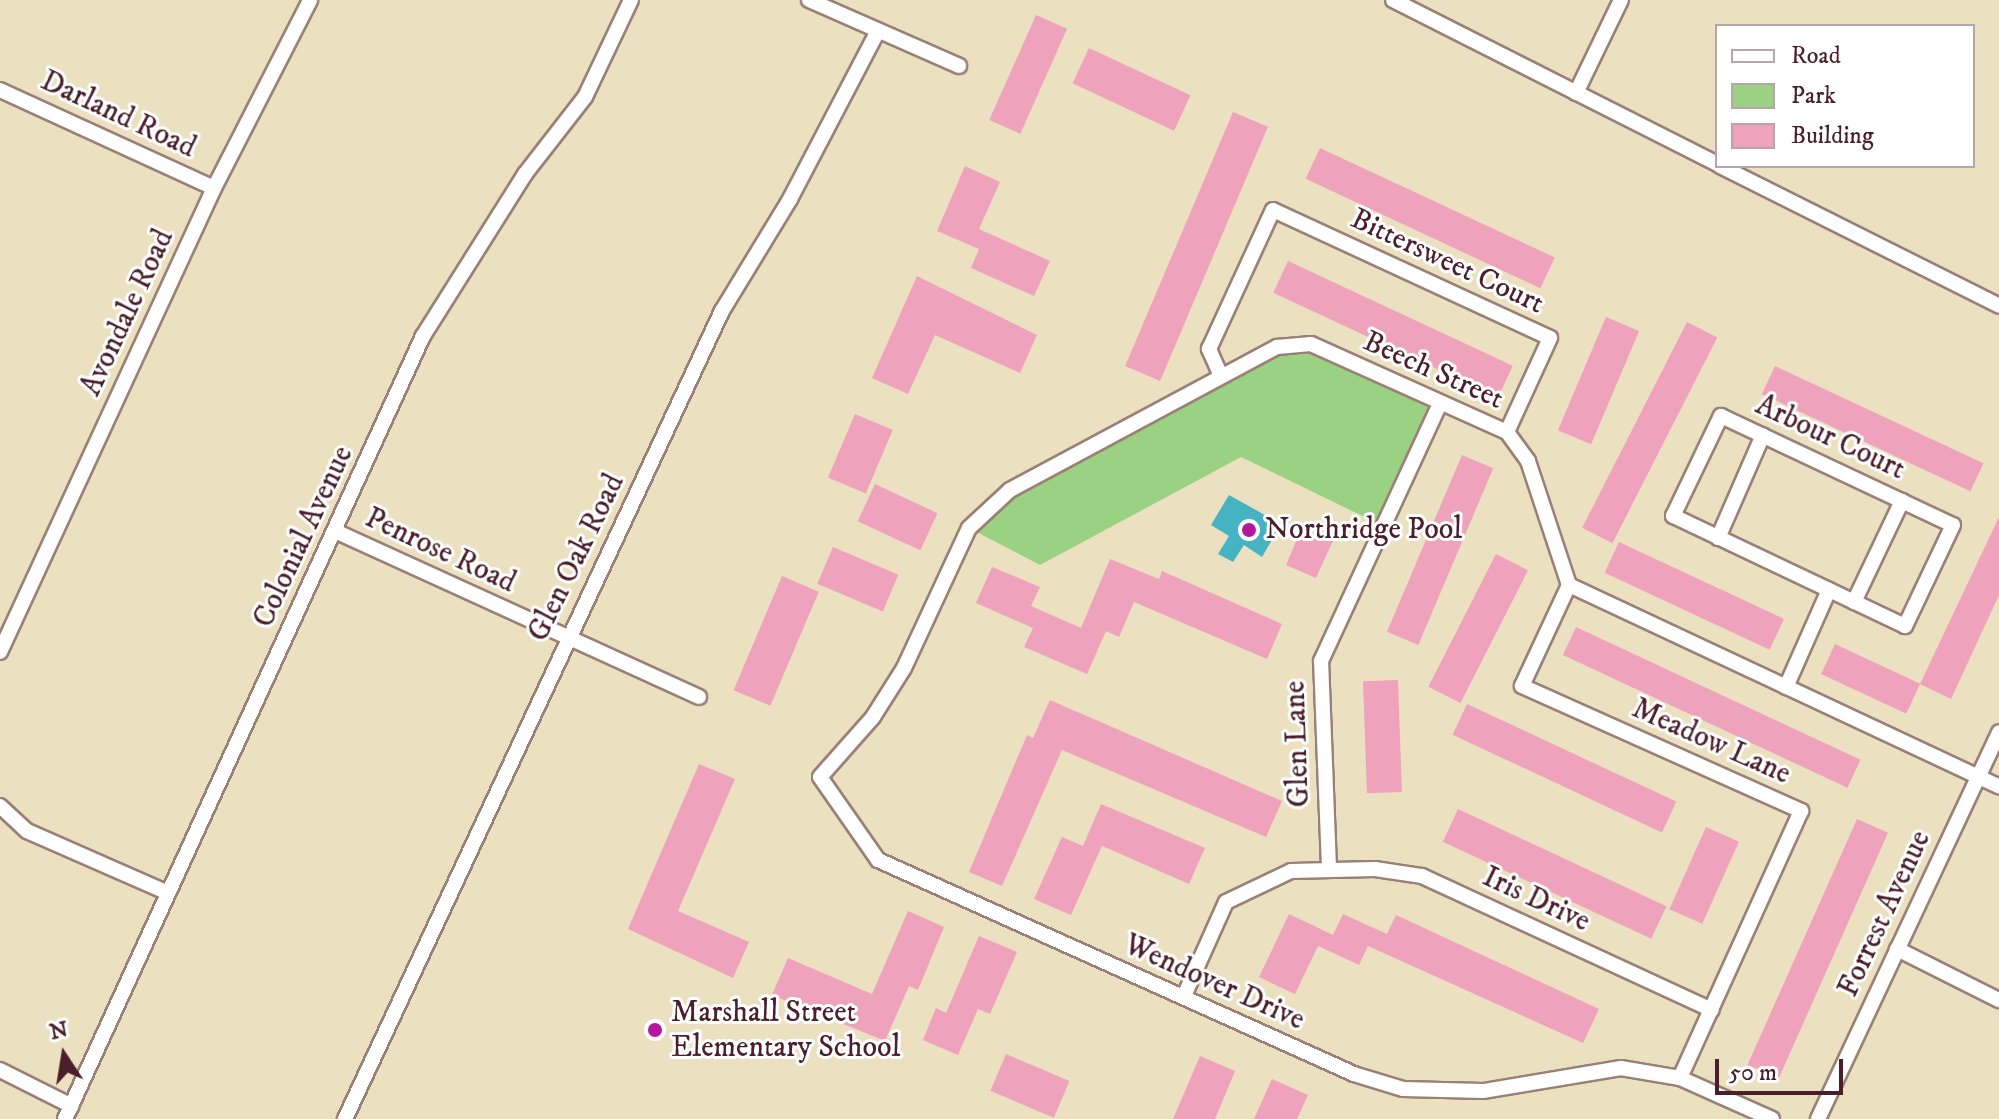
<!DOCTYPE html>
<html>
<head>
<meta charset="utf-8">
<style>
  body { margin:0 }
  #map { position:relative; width:1999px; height:1119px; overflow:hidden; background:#ebe1c0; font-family:"IM FELL DW Pica",serif }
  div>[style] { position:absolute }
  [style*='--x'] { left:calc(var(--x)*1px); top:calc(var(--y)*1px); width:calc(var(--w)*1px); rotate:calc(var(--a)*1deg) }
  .green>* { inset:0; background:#9bd182 }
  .water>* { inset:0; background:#45b3c1 }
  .building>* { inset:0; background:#efa2bb; transform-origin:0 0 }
  .roads { filter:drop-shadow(2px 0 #9a8076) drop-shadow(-2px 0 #9a8076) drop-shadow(0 2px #9a8076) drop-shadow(0 -2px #9a8076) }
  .street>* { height:14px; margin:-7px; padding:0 7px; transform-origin:7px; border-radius:7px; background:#fff }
  .dots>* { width:22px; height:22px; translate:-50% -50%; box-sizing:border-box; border:4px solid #fff; border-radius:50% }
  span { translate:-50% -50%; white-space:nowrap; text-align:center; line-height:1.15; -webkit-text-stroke:6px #fff; paint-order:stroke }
  .street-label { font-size:30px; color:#4a1f2b }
  .poi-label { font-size:30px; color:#4a1f2b }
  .left { translate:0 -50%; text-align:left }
  .legend { position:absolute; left:1715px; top:24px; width:260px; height:144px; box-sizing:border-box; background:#fff; border:2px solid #b7a5aa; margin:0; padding:10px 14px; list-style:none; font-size:24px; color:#4a1f2b }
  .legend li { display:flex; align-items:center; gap:16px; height:40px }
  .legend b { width:40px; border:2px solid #b7a5aa }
  .north { position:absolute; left:24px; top:1015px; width:80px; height:80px; -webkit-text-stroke:6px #fff; paint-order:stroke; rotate:348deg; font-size:22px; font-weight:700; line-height:32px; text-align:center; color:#4a1f2b }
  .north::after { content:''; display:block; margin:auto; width:28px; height:36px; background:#4a1f2b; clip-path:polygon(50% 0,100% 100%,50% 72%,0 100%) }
  .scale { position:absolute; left:1715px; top:1059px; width:128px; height:36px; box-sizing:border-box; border:4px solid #4a1f2b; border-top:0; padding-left:10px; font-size:24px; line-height:28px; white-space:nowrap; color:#4a1f2b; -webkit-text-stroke:6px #fff; paint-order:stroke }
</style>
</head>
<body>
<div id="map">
  <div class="green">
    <div style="clip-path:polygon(1311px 344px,1440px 403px,1381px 525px,1241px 457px,1040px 565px,969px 528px,1010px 490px,1277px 347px)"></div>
  </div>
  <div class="water">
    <div style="clip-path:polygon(1229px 495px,1281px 524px,1262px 557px,1244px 545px,1233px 562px,1218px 554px,1229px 536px,1211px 525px)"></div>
  </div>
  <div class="building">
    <div style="left:1036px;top:15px;width:34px;height:115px;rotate:24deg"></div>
    <div style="left:1089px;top:48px;width:112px;height:39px;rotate:25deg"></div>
    <div style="left:1233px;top:112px;width:38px;height:276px;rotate:23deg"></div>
    <div style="left:1320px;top:148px;width:259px;height:34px;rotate:25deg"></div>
    <div style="clip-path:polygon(965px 166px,1000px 182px,979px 229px,1050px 261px,1034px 296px,971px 268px,979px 249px,937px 231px)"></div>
    <div style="left:1288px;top:261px;width:248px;height:35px;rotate:25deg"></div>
    <div style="clip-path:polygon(917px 276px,1037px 335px,1020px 373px,935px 335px,908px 394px,872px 378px)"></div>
    <div style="left:1606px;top:317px;width:36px;height:123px;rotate:23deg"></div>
    <div style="left:1687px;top:322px;width:34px;height:231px;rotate:27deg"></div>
    <div style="left:1775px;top:366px;width:230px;height:31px;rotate:25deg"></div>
    <div style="left:855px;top:414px;width:41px;height:69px;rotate:23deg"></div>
    <div style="left:1462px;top:455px;width:34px;height:192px;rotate:23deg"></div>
    <div style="left:875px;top:484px;width:69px;height:41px;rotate:25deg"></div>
    <div style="clip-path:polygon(1999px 517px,1999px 595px,1951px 699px,1920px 684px)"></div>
    <div style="clip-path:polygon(1320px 530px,1335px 536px,1316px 578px,1286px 565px,1300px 532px,1316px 539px)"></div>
    <div style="left:1619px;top:542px;width:182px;height:34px;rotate:25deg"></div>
    <div style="left:833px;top:547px;width:71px;height:40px;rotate:23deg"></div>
    <div style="left:1496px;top:554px;width:36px;height:149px;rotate:27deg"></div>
    <div style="clip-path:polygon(1110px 559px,1159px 579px,1162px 571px,1282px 624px,1267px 659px,1134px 602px,1119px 637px,1106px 631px,1087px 674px,1024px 647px,1033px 628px,976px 603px,992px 567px,1040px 587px,1031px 606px,1081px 628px)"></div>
    <div style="left:782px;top:576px;width:40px;height:124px;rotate:23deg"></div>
    <div style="left:1576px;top:627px;width:314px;height:31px;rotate:25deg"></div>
    <div style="left:1835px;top:644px;width:94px;height:33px;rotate:25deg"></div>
    <div style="left:1398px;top:680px;width:112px;height:35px;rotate:88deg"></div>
    <div style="clip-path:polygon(1050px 700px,1282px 801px,1266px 837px,1062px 750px,1002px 886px,969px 872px,1027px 735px,1033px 738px)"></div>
    <div style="left:1467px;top:704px;width:231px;height:34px;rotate:25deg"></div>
    <div style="clip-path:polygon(699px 764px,735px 779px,678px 911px,749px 942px,733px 978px,628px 929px)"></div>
    <div style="clip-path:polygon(1101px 804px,1205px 848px,1189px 884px,1102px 846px,1071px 915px,1034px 899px,1062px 837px,1083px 846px)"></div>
    <div style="left:1458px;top:809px;width:230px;height:36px;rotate:25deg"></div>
    <div style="left:1857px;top:819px;width:34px;height:269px;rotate:24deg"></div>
    <div style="left:1706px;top:827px;width:36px;height:90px;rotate:24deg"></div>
    <div style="clip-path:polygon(908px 911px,944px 927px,918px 990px,909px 986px,885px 1041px,772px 995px,788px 958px,872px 994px)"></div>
    <div style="clip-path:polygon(1289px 914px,1333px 935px,1343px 914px,1387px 934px,1396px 915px,1599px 1009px,1583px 1043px,1368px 946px,1359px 965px,1318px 946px,1295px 994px,1259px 977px)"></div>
    <div style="clip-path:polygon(979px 936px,1017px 952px,990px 1014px,978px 1009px,958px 1055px,923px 1040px,936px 1008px,946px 1013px)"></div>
    <div style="left:1006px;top:1054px;width:69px;height:40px;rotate:23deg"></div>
    <div style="clip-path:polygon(1200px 1056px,1235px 1071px,1215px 1119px,1173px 1119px)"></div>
    <div style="clip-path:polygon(1272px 1079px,1308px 1095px,1297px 1119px,1254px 1119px)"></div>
  </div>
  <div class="roads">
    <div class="street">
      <div style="--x:809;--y:0;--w:164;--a:23.7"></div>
      <div style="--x:1393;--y:0;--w:363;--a:26.8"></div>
      <div style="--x:0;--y:90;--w:235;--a:24.6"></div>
      <div style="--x:1576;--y:93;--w:103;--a:-64.2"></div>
      <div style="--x:1720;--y:166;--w:312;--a:26.6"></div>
      <div style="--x:1221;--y:376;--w:30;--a:-114"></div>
      <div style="--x:1209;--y:349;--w:153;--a:-65.3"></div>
      <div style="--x:1273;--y:210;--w:305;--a:24.8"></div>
      <div style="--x:1550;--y:338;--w:103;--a:114.6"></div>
      <div style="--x:1721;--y:416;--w:256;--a:25.2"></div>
      <div style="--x:1953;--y:525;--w:112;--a:115.4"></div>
      <div style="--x:1905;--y:626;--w:257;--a:-154.6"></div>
      <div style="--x:1673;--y:516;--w:111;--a:-64.4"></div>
      <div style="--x:335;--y:531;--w:400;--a:24.5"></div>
      <div style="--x:1718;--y:538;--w:112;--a:-66.4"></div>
      <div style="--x:1569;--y:585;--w:111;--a:115"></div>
      <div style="--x:1522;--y:686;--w:306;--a:24.1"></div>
      <div style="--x:1801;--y:811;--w:293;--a:114.4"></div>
      <div style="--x:1854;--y:602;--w:112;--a:-64.6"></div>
      <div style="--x:0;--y:652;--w:511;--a:-65.24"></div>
      <div style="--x:214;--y:188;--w:211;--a:-62.9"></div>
      <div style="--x:1786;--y:687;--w:106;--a:-66.1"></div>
      <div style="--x:0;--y:806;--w:37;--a:43"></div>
      <div style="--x:27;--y:831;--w:154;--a:23.7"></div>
      <div style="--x:1329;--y:868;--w:207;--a:-92.2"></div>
      <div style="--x:1321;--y:661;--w:284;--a:-65.2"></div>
      <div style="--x:1897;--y:949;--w:114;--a:26.6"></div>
      <div style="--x:1184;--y:996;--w:103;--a:-65.9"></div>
      <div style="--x:1226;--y:902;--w:72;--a:-25.5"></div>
      <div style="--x:1291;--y:871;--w:84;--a:-1.4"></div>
      <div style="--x:1375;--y:869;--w:48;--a:8.5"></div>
      <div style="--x:1422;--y:876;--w:319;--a:24.8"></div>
      <div style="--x:0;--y:1070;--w:80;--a:26.6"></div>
      <div style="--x:65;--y:1119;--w:861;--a:-65.43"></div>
      <div style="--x:423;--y:336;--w:191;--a:-57.8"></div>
      <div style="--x:525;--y:174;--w:98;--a:-52.1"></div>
      <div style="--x:585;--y:97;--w:107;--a:-64.6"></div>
      <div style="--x:345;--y:1119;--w:892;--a:-64.99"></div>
      <div style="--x:722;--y:311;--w:131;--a:-58.7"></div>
      <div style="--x:790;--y:199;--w:190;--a:-62.4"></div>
      <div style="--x:1772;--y:1119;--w:101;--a:-156"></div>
      <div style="--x:1680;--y:1078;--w:60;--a:-170.4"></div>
      <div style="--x:1621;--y:1068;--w:140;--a:170.5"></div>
      <div style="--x:1483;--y:1091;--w:80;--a:-178.6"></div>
      <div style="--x:1403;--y:1089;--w:51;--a:-163"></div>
      <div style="--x:1354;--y:1074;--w:522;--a:-155.79"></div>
      <div style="--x:878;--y:860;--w:101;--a:-124.9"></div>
      <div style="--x:820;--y:777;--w:80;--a:-48.5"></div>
      <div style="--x:873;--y:717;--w:58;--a:-57.7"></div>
      <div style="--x:904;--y:668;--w:154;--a:-65.1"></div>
      <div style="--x:969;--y:528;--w:56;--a:-42.8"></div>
      <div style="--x:1010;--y:490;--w:303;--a:-28.2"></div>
      <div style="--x:1277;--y:347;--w:34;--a:-5"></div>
      <div style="--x:1311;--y:344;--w:215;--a:24.2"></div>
      <div style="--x:1507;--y:432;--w:36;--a:54"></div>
      <div style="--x:1528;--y:461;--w:131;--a:71.7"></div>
      <div style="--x:1569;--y:585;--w:475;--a:25.1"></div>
      <div style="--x:1818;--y:1119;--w:427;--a:-64.9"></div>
    </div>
  </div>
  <div class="dots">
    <div style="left:1249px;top:530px;background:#b5179e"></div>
    <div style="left:655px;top:1030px;background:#b5179e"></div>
  </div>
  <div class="street-label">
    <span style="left:118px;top:115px;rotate:25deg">Darland Road</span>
    <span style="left:1447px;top:262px;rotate:25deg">Bittersweet Court</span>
    <span style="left:128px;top:313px;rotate:-65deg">Avondale Road</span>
    <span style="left:1433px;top:371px;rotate:24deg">Beech Street</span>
    <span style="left:1830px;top:438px;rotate:25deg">Arbour Court</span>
    <span style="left:304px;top:537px;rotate:-65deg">Colonial Avenue</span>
    <span style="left:440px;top:551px;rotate:25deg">Penrose Road</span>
    <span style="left:577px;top:558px;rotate:-64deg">Glen Oak Road</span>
    <span style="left:1711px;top:742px;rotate:24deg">Meadow Lane</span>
    <span style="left:1298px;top:744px;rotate:-92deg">Glen Lane</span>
    <span style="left:1536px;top:900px;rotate:25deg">Iris Drive</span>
    <span style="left:1885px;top:914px;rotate:-65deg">Forrest Avenue</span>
    <span style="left:1214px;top:983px;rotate:24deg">Wendover Drive</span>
  </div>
  <div class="poi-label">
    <span class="left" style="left:1265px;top:530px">Northridge Pool</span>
    <span class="left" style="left:671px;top:1030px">Marshall Street<br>Elementary School</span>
  </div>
  <ul class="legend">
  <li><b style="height:10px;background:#fff"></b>Road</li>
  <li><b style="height:22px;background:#9bd182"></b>Park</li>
  <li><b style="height:22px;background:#efa2bb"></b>Building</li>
  </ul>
  <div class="north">N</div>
  <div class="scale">50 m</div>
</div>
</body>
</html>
